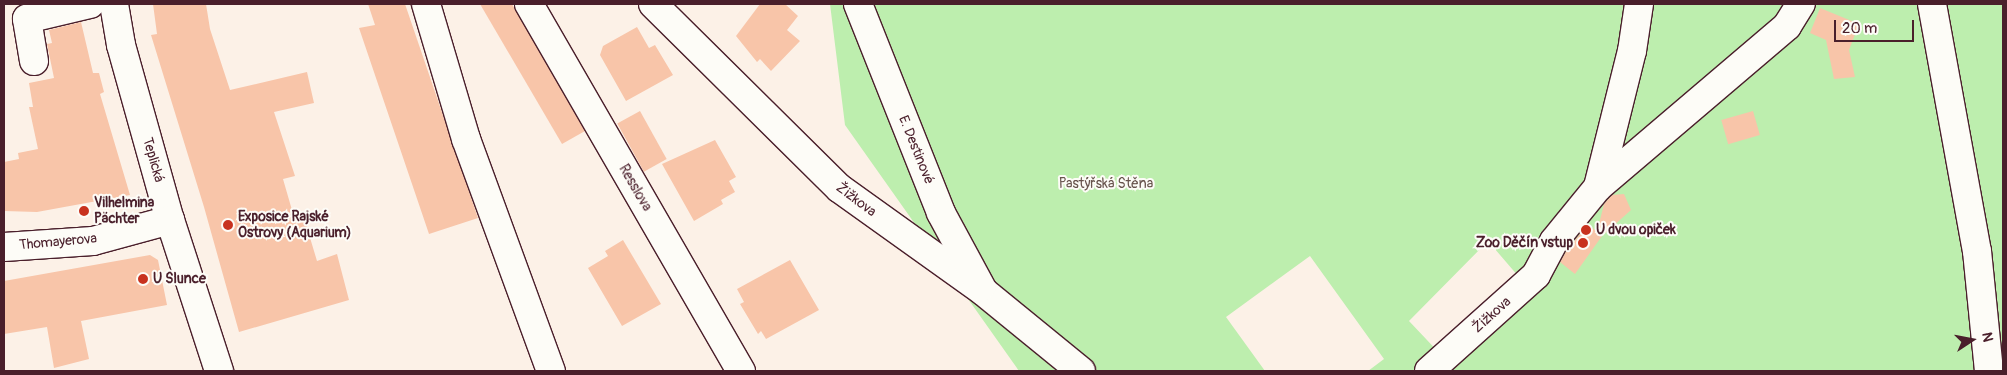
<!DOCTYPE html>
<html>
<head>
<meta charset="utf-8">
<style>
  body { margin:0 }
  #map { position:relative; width:2007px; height:375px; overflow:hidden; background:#fcf1e7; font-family:Pangolin,sans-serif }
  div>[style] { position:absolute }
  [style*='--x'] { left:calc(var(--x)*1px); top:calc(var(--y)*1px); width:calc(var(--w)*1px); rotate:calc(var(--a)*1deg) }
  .green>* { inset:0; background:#bdeeae }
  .building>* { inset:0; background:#f8c5a9; transform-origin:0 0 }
  .roads { filter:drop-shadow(1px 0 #4a1f2b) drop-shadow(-1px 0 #4a1f2b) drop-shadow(0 1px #4a1f2b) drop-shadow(0 -1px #4a1f2b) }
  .minor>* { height:28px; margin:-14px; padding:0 14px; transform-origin:14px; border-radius:14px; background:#fdfcf7 }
  .dots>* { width:14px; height:14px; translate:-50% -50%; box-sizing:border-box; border:2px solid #fdfcf7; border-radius:50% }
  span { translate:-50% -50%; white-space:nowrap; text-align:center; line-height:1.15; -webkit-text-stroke:4px #fdfcf7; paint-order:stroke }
  .street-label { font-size:14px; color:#4a1f2b }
  .park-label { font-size:14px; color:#67534c }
  .poi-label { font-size:14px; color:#4a1f2b; font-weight:700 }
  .left { translate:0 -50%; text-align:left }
  .right { translate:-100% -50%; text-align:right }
  .frame { position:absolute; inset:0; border:5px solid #4a1f2b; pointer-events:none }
  .north { position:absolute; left:1947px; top:315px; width:50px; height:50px; -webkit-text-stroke:4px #fdfcf7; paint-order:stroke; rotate:79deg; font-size:14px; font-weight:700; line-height:20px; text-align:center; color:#4a1f2b }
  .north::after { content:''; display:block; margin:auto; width:18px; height:22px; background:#4a1f2b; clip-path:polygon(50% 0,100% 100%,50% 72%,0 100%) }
  .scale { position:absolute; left:1834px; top:20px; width:80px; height:22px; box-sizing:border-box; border:2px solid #4a1f2b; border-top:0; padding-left:6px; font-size:15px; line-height:18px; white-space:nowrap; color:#4a1f2b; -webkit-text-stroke:4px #fdfcf7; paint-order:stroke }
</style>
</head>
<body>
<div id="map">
  <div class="green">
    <div style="clip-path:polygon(evenodd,830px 4px,2003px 4px,2003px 371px,1368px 371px,1384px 359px,1310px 256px,1226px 317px,1265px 371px,1019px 371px,845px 125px,830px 4px,1488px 241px,1525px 284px,1444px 358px,1409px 321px,1488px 241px)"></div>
  </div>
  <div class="building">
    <div style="clip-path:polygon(153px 4px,206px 4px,210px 29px,230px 90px,307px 72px,314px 103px,274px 112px,295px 176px,283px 179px,296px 224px,305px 221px,317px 261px,337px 254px,349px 300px,239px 332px,204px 207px,151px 35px,157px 34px)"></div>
    <div style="clip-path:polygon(368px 4px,405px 4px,478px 218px,429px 234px,359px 28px,375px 25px)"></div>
    <div style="clip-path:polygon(480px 4px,512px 4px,585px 131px,562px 144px)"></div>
    <div style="clip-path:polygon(760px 4px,785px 4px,798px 16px,787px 30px,800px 41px,771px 71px,760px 59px,757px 62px,736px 36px)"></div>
    <div style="clip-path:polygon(1820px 8px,1859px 24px,1849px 50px,1855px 77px,1834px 79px,1826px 40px,1810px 33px)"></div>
    <div style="clip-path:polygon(81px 22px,93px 73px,99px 73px,104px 92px,100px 94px,130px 195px,37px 212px,4px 211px,4px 162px,19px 159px,18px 153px,38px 149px,29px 107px,33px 107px,29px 83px,54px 78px,47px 44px,52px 43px,49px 30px)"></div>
    <div style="clip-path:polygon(637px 27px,649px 48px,655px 45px,673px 75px,626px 101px,600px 55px,603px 46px)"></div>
    <div style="left:640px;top:111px;width:55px;height:26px;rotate:61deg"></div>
    <div style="left:1753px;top:111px;width:25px;height:33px;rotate:74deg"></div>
    <div style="clip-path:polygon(715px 140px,736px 177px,729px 181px,735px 192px,721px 200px,723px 204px,694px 221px,662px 164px)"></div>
    <div style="clip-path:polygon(1624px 194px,1631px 210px,1602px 236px,1575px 274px,1560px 262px,1567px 250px,1588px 224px,1597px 232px,1604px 204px,1612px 195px)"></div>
    <div style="clip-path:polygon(623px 240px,661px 304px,622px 326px,588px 268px,608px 256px,605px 251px)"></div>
    <div style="clip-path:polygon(150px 255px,158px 260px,167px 305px,81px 321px,89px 359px,54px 368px,47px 327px,4px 334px,4px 281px)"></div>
    <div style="clip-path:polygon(790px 260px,819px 310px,766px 339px,761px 331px,758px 334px,740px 304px,744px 302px,737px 289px)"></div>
  </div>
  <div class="roads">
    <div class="minor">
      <div style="--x:114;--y:4;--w:42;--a:80.3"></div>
      <div style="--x:121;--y:45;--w:182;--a:74.4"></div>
      <div style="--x:170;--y:220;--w:159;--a:72"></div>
      <div style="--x:426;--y:4;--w:141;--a:73.5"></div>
      <div style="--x:466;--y:139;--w:247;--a:69.9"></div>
      <div style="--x:529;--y:4;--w:424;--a:60"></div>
      <div style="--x:653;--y:4;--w:262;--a:44.7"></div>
      <div style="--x:839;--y:188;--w:178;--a:35.6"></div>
      <div style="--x:984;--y:292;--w:125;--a:39.2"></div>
      <div style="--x:858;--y:4;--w:225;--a:68.3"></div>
      <div style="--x:941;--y:213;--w:84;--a:61.6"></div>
      <div style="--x:1932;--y:4;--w:251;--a:79.7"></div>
      <div style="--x:1977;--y:251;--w:121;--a:84.3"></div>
      <div style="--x:34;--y:61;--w:43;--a:-99.5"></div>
      <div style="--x:27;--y:19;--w:65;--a:-13.4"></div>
      <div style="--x:1598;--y:187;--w:248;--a:-40.4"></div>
      <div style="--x:1787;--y:26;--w:26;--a:-58"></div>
      <div style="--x:4;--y:247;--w:89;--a:-3.9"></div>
      <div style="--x:93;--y:241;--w:80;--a:-15.3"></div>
      <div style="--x:1429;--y:371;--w:144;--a:-41.9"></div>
      <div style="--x:1536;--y:275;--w:38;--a:-62"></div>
      <div style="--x:1554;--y:241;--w:70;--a:-50.8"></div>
      <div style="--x:1598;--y:187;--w:140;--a:-76"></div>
      <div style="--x:1632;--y:51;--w:48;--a:-81.5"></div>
    </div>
  </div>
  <div class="dots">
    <div style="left:84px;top:211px;background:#c8321e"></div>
    <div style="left:228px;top:225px;background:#c8321e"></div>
    <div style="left:1586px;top:230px;background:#c8321e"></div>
    <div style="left:1583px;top:243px;background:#c8321e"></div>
    <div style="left:143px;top:279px;background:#c8321e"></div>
  </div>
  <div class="street-label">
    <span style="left:916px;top:150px;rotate:68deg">E. Destinové</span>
    <span style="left:153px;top:160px;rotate:74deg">Teplická</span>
    <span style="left:635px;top:188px;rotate:60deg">Resslova</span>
    <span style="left:856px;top:200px;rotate:37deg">Žižkova</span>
    <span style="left:58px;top:242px;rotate:-5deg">Thomayerova</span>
    <span style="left:1492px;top:315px;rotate:-42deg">Žižkova</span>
  </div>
  <div class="park-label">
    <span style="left:1106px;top:184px">Pastýřská Stěna</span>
  </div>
  <div class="poi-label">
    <span class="left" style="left:94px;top:211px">Vilhelmina<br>Pächter</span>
    <span class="left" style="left:238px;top:225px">Exposice Rajské<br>Ostrovy (Aquarium)</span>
    <span class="left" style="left:1596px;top:230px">U dvou opiček</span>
    <span class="right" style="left:1573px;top:243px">Zoo Děčín vstup</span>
    <span class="left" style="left:153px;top:279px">U Slunce</span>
  </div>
  <div class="frame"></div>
  <div class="north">N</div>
  <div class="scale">20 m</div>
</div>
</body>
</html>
